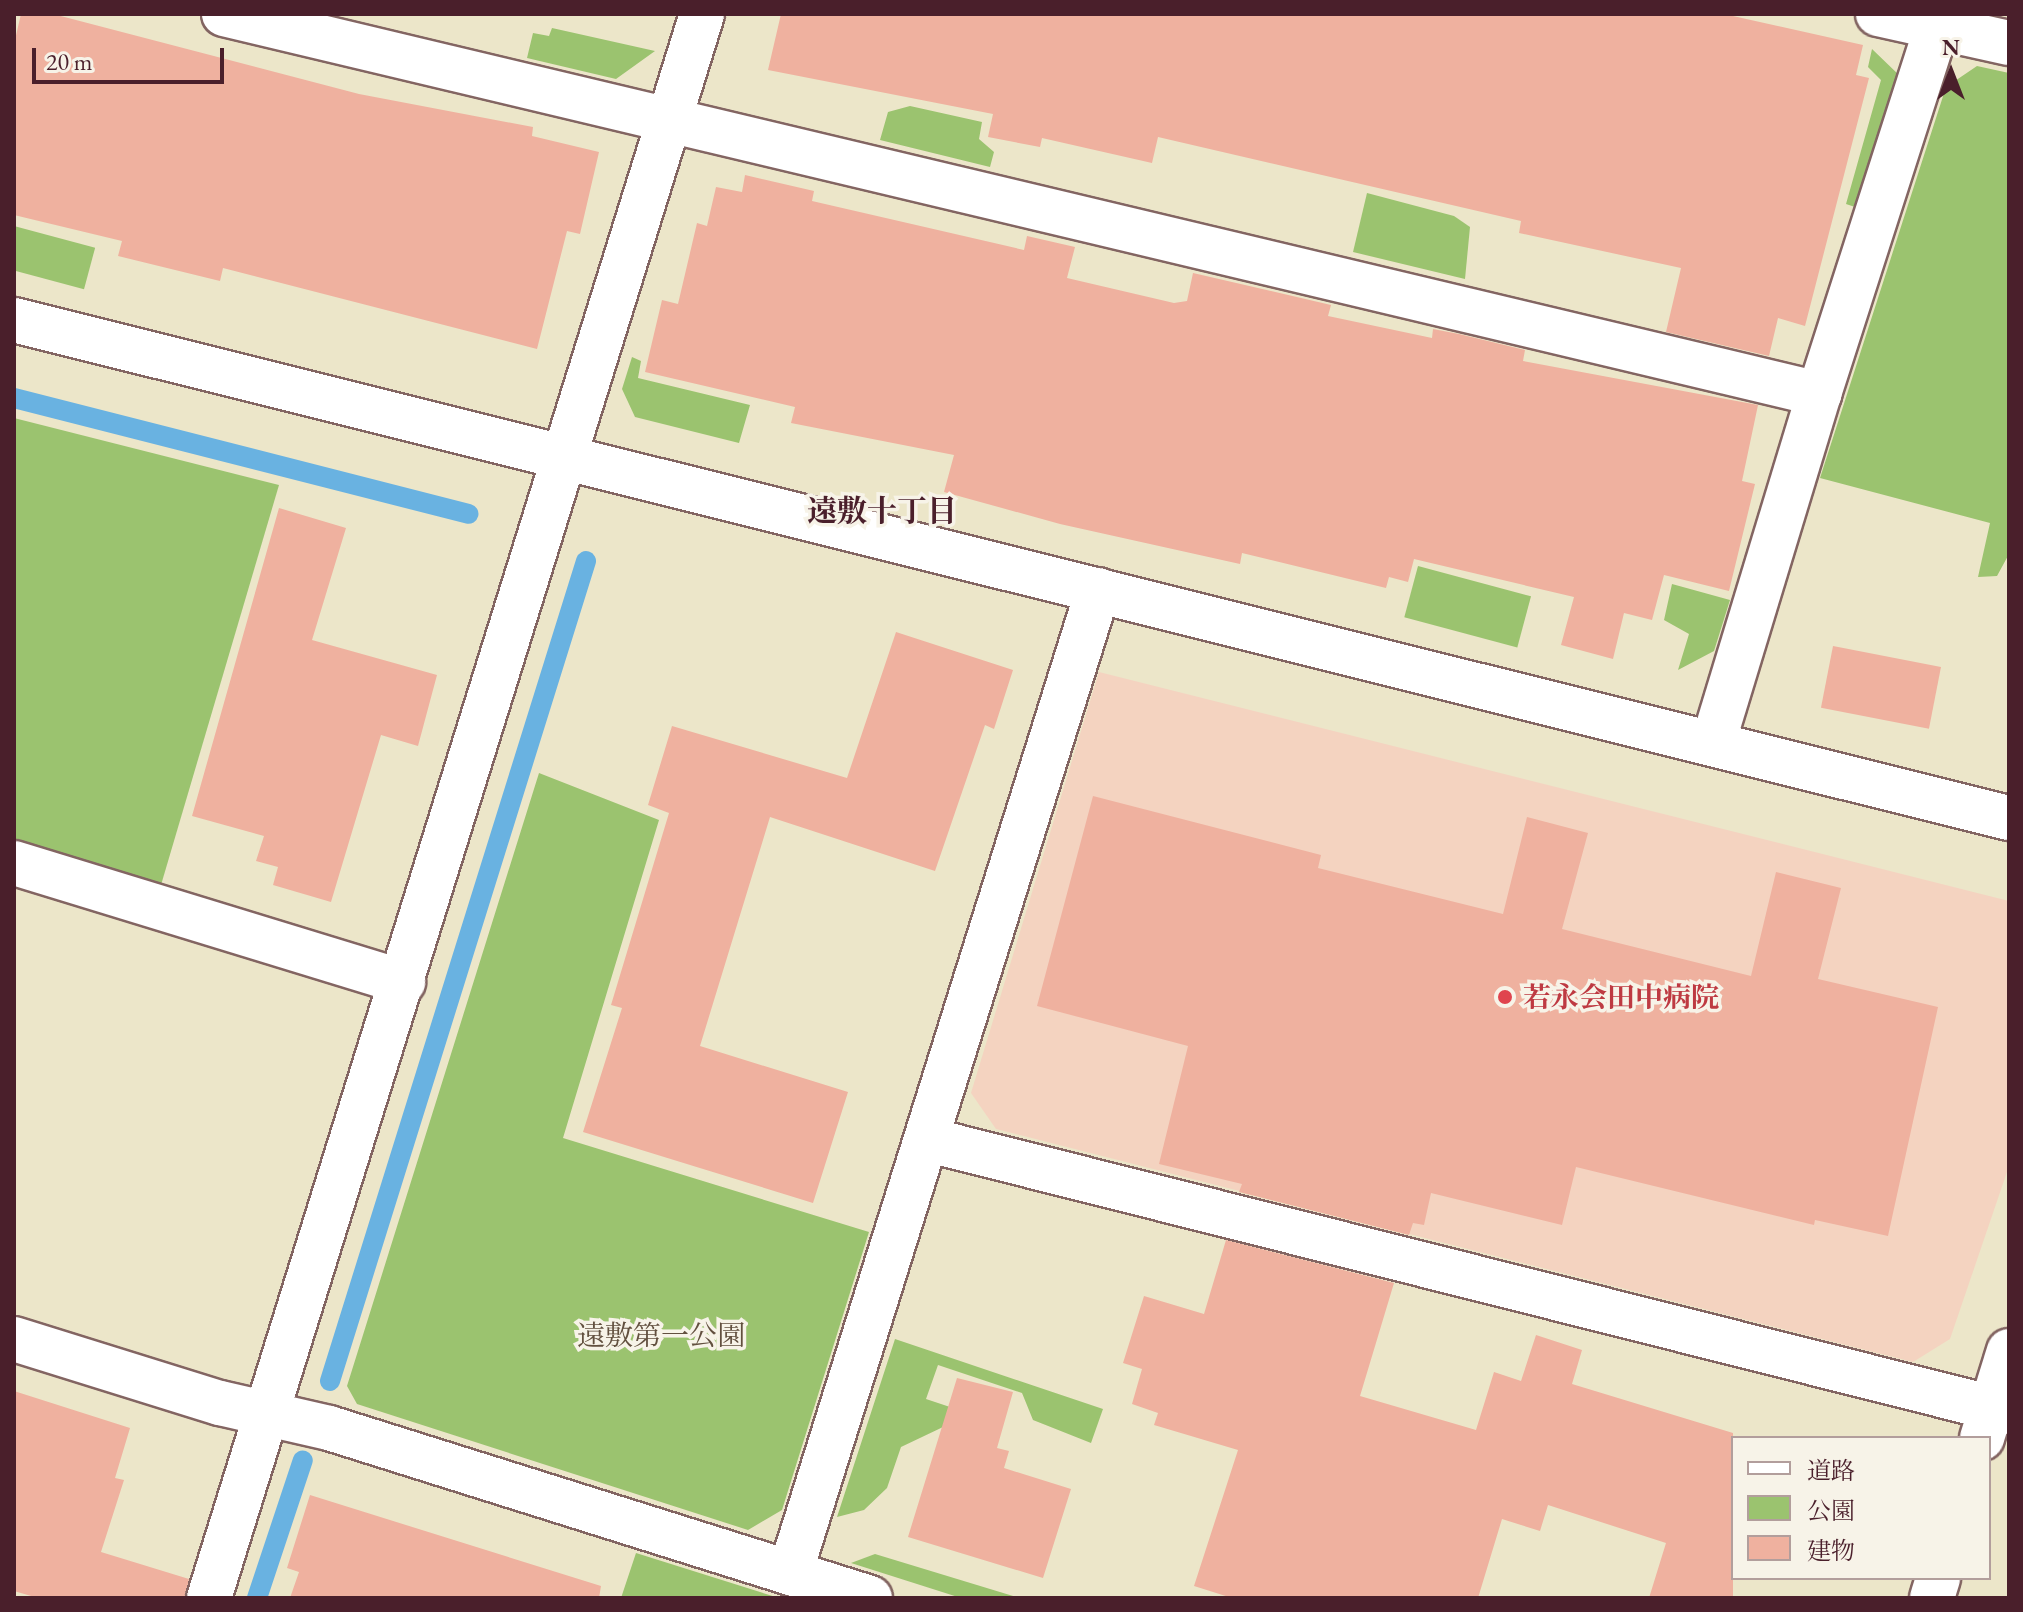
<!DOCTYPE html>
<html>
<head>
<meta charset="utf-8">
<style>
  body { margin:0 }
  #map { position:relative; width:2023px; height:1612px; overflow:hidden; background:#ece6c9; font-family:"EB Garamond","Noto Serif JP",serif }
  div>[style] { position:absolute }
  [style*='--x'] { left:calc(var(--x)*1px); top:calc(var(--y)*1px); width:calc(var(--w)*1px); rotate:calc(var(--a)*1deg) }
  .built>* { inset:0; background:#f4d3c0 }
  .green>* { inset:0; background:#9bc36f; transform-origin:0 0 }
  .stream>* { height:20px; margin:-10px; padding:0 10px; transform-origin:10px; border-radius:10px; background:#69b2e1 }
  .building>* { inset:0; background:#efb19f; transform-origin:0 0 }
  .roads { filter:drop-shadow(2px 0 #836562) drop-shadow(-2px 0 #836562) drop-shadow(0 2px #836562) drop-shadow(0 -2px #836562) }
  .minor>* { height:44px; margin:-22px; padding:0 22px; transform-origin:22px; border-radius:22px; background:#fff }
  .tertiary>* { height:44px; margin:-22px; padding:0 22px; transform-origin:22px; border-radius:22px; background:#fff }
  .dots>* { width:22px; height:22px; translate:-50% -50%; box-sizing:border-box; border:4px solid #f7f3e8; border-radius:50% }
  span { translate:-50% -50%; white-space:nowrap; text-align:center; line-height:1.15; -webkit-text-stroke:7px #f7f3e8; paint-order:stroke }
  .health-label { font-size:28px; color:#be3a42; font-weight:700 }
  .left { translate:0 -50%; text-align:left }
  .park-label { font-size:28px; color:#62503f }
  .neighbourhood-label { font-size:30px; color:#4a1f2b; font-weight:700 }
  .frame { position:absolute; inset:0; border:16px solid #4a1f2b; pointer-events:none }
  .legend { position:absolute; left:1731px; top:1436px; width:260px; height:144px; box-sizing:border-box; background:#f7f3e8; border:2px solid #b29e9c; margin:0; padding:10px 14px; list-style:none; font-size:24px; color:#4a1f2b }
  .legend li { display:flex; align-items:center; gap:16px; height:40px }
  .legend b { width:40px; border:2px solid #b29e9c }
  .north { position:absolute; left:1911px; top:32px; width:80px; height:80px; -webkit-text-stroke:6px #f7f3e8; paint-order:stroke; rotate:0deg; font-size:22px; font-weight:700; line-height:32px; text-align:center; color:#4a1f2b }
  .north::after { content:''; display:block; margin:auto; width:28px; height:36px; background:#4a1f2b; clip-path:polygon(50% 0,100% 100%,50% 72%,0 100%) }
  .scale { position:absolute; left:32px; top:48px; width:192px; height:36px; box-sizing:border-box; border:4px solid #4a1f2b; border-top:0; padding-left:10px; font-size:24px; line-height:28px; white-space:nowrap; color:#4a1f2b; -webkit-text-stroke:6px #f7f3e8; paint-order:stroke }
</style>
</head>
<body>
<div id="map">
  <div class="built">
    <div style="clip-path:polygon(1099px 672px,2009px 901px,2009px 1166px,1950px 1339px,1913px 1362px,996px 1129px,971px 1093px)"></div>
  </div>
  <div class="green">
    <div style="clip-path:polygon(552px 28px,655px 51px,616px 79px,527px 58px,533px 33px,549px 36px)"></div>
    <div style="clip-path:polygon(1872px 49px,1900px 76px,1858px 208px,1846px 204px,1881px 80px,1868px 67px)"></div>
    <div style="clip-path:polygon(1977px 66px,2009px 73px,2009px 554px,1997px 576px,1978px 577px,1990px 523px,1820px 478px,1946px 87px)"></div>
    <div style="clip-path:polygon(910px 106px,982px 122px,979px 139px,994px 152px,990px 167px,880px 140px,888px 112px)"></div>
    <div style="clip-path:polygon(1367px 193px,1454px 216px,1470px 227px,1465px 279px,1353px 252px)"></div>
    <div style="left:14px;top:226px;width:84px;height:43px;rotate:15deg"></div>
    <div style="clip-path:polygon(632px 357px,641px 361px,638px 378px,750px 405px,739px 443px,635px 417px,622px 389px)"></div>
    <div style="clip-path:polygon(14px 418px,279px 485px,161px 885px,14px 840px)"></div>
    <div style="left:1418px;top:566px;width:117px;height:53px;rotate:15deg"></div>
    <div style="clip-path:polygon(1672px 584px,1730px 600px,1714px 651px,1678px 670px,1689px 634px,1664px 620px)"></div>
    <div style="clip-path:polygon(539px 773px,659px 820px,563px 1138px,869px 1232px,782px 1510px,748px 1530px,357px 1404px,347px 1386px)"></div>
    <div style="clip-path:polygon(895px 1339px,1103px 1409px,1091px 1443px,1033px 1420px,1022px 1393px,938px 1365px,926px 1399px,962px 1411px,962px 1418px,901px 1447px,887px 1488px,864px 1510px,837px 1517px)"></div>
    <div style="clip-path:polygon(636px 1553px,779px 1598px,621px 1598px)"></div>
    <div style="clip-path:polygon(875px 1554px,1020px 1598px,961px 1598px,851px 1563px)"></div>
  </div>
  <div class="stream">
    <div style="--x:14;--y:398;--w:469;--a:14.3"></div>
    <div style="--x:330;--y:1381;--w:859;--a:-72.66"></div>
    <div style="--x:257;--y:1598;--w:145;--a:-71.6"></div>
  </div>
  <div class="building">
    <div style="clip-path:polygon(21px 14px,53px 14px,359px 94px,533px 127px,532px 136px,599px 152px,580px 234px,567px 231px,537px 349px,223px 268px,220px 281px,118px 256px,122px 241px,14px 215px,14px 44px)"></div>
    <div style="clip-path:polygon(781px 14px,1724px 14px,1863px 45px,1856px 75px,1869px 78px,1805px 326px,1778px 318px,1769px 356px,1666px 332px,1681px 268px,1519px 233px,1521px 221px,1158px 137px,1152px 163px,1042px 138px,1040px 147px,988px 137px,993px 114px,768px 70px)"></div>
    <div style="clip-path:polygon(745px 175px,814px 191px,812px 201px,1024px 250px,1027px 236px,1075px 247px,1067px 278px,1174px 303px,1187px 301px,1193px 273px,1331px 305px,1328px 316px,1432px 338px,1433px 329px,1459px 334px,1525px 350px,1523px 361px,1758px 405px,1742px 481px,1755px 484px,1729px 591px,1664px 575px,1652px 620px,1624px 613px,1613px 659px,1561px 645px,1574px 597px,1414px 559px,1408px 582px,1389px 577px,1386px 588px,1242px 553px,1240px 564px,1060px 524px,944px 492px,954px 455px,791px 423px,795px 407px,645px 372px,662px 300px,678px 304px,697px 223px,707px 226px,716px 187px,742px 192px)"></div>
    <div style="clip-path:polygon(279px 508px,346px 528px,312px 640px,437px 675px,418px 746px,381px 735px,331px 902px,273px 885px,278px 867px,256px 861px,264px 836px,192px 816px)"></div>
    <div style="clip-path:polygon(896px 632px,1013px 670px,994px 729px,985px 725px,935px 871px,770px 817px,700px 1046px,848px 1092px,813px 1203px,583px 1132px,622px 1008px,611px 1005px,669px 813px,648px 805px,672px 726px,847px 778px)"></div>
    <div style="left:1833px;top:646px;width:110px;height:63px;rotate:11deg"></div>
    <div style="clip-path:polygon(1093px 796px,1321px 855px,1318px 868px,1503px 914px,1527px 817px,1588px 833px,1562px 929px,1751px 976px,1776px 872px,1841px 888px,1818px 979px,1938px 1007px,1888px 1236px,1815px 1220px,1814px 1225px,1576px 1167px,1562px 1225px,1431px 1193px,1424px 1225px,1413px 1223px,1409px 1235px,1239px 1192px,1242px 1184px,1159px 1164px,1188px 1046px,1037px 1006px)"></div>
    <div style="clip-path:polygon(1226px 1240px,1394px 1283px,1360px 1396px,1476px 1430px,1494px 1372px,1521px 1381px,1536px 1335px,1582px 1350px,1572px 1384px,1733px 1433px,1733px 1598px,1649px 1598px,1666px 1543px,1548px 1505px,1540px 1531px,1502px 1519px,1478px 1598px,1232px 1598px,1194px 1586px,1238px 1450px,1154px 1425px,1158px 1413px,1132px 1404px,1142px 1369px,1123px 1363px,1144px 1296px,1204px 1314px)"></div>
    <div style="clip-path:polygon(957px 1378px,1013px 1392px,997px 1448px,1009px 1451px,1004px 1468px,1071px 1489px,1043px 1578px,908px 1537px)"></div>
    <div style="clip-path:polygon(14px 1391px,130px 1428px,115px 1478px,124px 1480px,101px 1552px,189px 1579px,185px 1598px,38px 1598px,14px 1591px)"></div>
    <div style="clip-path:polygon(310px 1495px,601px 1586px,599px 1598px,290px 1598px,299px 1572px,287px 1568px)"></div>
  </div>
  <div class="roads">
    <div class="minor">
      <div style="--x:224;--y:14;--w:1640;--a:13.4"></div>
      <div style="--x:1819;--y:394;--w:386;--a:-72.2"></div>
      <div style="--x:1878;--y:14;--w:134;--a:12.5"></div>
      <div style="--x:1713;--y:743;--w:365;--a:-73.1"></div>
      <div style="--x:14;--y:863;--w:407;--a:17"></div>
      <div style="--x:929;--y:1140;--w:1114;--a:14.14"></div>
      <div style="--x:14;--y:1339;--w:216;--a:17.3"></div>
      <div style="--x:220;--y:1403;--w:112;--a:12.9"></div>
      <div style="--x:329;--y:1428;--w:567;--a:17.44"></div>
      <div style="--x:790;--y:1573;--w:1030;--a:-72.6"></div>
      <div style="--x:209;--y:1598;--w:1659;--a:-72.71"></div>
    </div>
    <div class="tertiary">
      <div style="--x:14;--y:320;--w:2056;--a:14.02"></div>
      <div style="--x:1982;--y:1438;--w:91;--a:-72.8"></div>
      <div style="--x:1932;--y:1598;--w:21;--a:-73"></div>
    </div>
  </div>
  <div class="dots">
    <div style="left:1505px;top:997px;background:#e0444e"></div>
  </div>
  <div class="health-label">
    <span class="left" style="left:1523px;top:997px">若永会田中病院</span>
  </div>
  <div class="park-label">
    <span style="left:661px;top:1335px">遠敷第一公園</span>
  </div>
  <div class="neighbourhood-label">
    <span style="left:882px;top:511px">遠敷十丁目</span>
  </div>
  <div class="frame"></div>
  <ul class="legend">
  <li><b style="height:10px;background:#fff"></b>道路</li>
  <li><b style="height:22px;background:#9bc36f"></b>公園</li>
  <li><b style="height:22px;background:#efb19f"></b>建物</li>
  </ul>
  <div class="north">N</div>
  <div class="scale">20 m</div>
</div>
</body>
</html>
